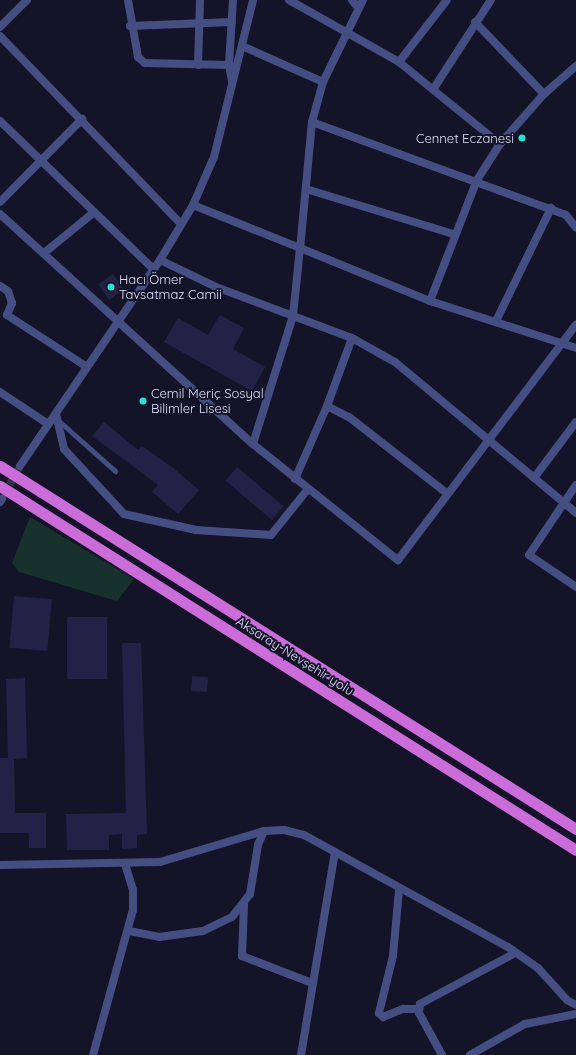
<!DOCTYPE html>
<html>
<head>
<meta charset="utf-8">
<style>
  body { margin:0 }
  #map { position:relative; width:576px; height:1055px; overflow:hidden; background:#141428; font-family:Quicksand,sans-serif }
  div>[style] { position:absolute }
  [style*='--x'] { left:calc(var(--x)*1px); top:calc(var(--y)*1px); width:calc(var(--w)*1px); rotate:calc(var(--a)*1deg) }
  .green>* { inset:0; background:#17322c }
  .building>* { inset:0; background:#222247; transform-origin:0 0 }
  .tertiary-tunnel>* { height:8px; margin-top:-4px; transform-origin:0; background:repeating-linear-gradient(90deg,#323348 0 8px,transparent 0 12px) }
  .service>* { height:5px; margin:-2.5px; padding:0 2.5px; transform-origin:2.5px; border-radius:2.5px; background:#444e82 }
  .minor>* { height:8px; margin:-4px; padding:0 4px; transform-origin:4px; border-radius:4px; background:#444e82 }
  .tertiary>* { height:8px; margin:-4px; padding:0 4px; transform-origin:4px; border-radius:4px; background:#444e82 }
  .trunk>* { height:11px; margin:-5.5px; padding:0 5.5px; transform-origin:5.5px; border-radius:5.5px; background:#cb6cda }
  .dots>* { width:11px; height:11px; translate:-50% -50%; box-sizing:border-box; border:2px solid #141428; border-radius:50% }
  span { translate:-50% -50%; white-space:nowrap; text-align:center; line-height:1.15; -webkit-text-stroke:4px #141428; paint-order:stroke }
  .poi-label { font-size:13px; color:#dee1fb }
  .right { translate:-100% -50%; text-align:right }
  .left { translate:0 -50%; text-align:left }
  .street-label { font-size:13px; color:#dee1fb }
</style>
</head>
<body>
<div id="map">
  <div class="green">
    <div style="clip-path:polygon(30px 517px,134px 579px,117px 601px,19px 572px,12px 563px)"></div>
  </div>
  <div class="building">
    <div style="left:113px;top:274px;width:19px;height:18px;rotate:55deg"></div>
    <div style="clip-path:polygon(220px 315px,244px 328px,233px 349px,265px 367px,252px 391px,164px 342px,178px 318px,208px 335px)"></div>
    <div style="clip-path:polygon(104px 422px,138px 450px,142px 446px,173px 468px,199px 490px,178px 514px,152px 492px,158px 485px,92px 436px)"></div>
    <div style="left:237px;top:467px;width:61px;height:18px;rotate:40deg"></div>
    <div style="left:14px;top:596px;width:38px;height:52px;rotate:5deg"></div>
    <div style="left:67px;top:617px;width:40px;height:62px"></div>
    <div style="clip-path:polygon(122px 643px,141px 643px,147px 834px,137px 835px,137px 848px,122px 849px,122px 834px,109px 835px,109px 850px,67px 850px,66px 814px,126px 813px)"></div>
    <div style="left:192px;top:676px;width:16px;height:15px;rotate:4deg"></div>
    <div style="clip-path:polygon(25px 678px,27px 758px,14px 759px,15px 813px,46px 813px,46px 848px,29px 848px,29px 833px,0 833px,0 758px,8px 758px,6px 679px)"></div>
  </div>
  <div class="tertiary-tunnel">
    <div style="--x:4;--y:495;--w:33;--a:-61"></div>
  </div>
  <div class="service">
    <div style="--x:60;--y:422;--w:74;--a:41.7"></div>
  </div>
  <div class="minor">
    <div style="--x:128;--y:0;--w:58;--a:80"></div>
    <div style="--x:138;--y:57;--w:9;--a:41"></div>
    <div style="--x:145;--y:63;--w:84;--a:1.4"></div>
    <div style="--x:289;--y:0;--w:126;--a:29.4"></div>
    <div style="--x:399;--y:62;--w:130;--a:39.1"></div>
    <div style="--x:352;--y:0;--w:11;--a:52"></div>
    <div style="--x:363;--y:0;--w:91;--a:116"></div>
    <div style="--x:323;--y:82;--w:41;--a:105.4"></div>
    <div style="--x:312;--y:122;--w:127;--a:95.4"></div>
    <div style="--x:300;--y:248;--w:140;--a:22.2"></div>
    <div style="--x:430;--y:301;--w:153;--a:17.8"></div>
    <div style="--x:475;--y:22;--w:100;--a:46.2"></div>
    <div style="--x:130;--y:26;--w:102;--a:-2.2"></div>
    <div style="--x:0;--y:27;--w:38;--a:-45"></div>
    <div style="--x:0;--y:36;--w:261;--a:46.1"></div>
    <div style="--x:242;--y:46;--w:89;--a:24"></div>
    <div style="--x:399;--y:62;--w:78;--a:-52.3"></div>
    <div style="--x:198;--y:65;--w:65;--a:-88.2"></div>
    <div style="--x:232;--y:81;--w:16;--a:-101"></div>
    <div style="--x:229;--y:65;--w:65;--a:-86.5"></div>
    <div style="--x:434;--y:88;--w:105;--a:-57.1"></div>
    <div style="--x:0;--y:121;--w:213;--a:44"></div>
    <div style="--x:312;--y:122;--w:270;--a:20.1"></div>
    <div style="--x:566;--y:215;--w:16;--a:52"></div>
    <div style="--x:306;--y:189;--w:154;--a:17"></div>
    <div style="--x:0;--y:202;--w:117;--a:-45.3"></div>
    <div style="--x:193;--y:205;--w:115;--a:21.9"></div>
    <div style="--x:300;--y:248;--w:68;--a:95.9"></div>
    <div style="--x:293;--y:316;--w:134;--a:107.4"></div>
    <div style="--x:0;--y:214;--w:342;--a:42.3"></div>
    <div style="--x:253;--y:444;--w:186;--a:38.7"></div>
    <div style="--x:398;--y:560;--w:295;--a:-52.9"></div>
    <div style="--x:44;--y:253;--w:63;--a:-39.2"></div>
    <div style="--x:160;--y:260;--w:62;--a:25.7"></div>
    <div style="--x:216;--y:287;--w:145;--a:20.6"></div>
    <div style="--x:352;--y:338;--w:49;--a:29.2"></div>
    <div style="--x:395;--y:362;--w:236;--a:39.8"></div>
    <div style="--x:0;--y:286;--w:9;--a:32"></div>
    <div style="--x:8;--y:291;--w:13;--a:72"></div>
    <div style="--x:12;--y:303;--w:13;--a:113"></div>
    <div style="--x:7;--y:315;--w:95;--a:33"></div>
    <div style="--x:430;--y:301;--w:130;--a:-68.8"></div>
    <div style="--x:477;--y:180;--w:43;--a:-57.4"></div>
    <div style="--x:500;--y:144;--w:67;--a:-48.7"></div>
    <div style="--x:544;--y:94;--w:43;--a:-41.2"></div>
    <div style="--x:496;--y:321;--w:126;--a:-64"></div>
    <div style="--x:0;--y:392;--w:58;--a:33.7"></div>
    <div style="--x:327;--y:406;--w:25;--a:27"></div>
    <div style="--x:349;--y:417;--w:125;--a:37.9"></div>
    <div style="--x:56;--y:414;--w:36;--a:77"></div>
    <div style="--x:64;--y:449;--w:88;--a:47.3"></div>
    <div style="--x:124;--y:514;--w:74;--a:12.5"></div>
    <div style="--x:196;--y:530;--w:75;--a:3.8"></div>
    <div style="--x:271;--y:535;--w:59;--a:-51.2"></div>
    <div style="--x:534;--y:478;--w:70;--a:-53.1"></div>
    <div style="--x:295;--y:479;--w:80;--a:-66.3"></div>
    <div style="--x:327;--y:406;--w:72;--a:-69.8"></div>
    <div style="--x:576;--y:485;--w:84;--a:123.9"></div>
    <div style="--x:529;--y:555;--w:57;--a:34.2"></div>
    <div style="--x:0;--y:865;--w:160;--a:-1.1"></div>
    <div style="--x:160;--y:862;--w:109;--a:-16.6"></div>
    <div style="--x:264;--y:831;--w:20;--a:-3"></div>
    <div style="--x:284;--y:830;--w:21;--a:14"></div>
    <div style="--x:304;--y:835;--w:233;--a:28.8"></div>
    <div style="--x:508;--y:947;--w:37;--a:35"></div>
    <div style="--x:538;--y:968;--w:43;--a:47.8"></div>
    <div style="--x:567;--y:1000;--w:10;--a:29"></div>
    <div style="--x:399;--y:890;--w:66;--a:95.2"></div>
    <div style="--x:393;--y:956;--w:59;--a:103.8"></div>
    <div style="--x:379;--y:1013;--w:6;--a:45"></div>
    <div style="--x:383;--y:1017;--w:22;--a:-22"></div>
    <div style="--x:403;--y:1009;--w:16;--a:0"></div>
    <div style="--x:244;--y:905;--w:51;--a:92.2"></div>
    <div style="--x:242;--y:956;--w:75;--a:21.1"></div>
    <div style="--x:129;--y:931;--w:31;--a:11"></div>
    <div style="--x:159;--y:937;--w:44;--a:-7.8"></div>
    <div style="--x:203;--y:931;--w:32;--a:-26"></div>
    <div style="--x:232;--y:917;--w:29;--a:-52"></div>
    <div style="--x:250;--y:894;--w:50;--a:-80.7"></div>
    <div style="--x:258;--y:845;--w:15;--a:-67"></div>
    <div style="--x:93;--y:1055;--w:150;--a:-74.6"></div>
    <div style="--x:133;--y:910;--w:20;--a:-90"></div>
    <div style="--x:133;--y:890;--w:28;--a:-107"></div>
    <div style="--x:301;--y:1055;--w:206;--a:-80.5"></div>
    <div style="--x:442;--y:1055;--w:48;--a:-118.7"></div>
    <div style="--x:419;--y:1013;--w:9;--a:-84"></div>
    <div style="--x:420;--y:1004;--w:108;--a:-28.2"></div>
    <div style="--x:470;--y:1055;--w:63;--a:-29.4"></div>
    <div style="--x:525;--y:1024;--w:52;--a:-11.1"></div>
  </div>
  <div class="tertiary">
    <div style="--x:20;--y:466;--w:249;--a:-55.8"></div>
    <div style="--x:160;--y:260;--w:64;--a:-59"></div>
    <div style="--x:193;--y:205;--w:52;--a:-66.4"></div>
    <div style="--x:214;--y:157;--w:162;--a:-76"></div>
    <div style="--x:0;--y:502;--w:4;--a:-56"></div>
  </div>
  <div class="trunk">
    <div style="--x:0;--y:466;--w:681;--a:32.22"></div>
    <div style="--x:0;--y:486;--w:681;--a:32.29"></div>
  </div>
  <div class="dots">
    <div style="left:522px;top:138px;background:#1fe7d3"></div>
    <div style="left:111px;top:287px;background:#1fe7d3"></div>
    <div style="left:143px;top:401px;background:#1fe7d3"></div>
  </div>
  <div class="poi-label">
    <span class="right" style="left:514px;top:138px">Cennet Eczanesi</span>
    <span class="left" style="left:119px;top:287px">Hacı Ömer<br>Tavsatmaz Camii</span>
    <span class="left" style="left:151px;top:401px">Cemil Meriç Sosyal<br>Bilimler Lisesi</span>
  </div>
  <div class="street-label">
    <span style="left:295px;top:656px;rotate:32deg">Aksaray-Nevşehir yolu</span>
  </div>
</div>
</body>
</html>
